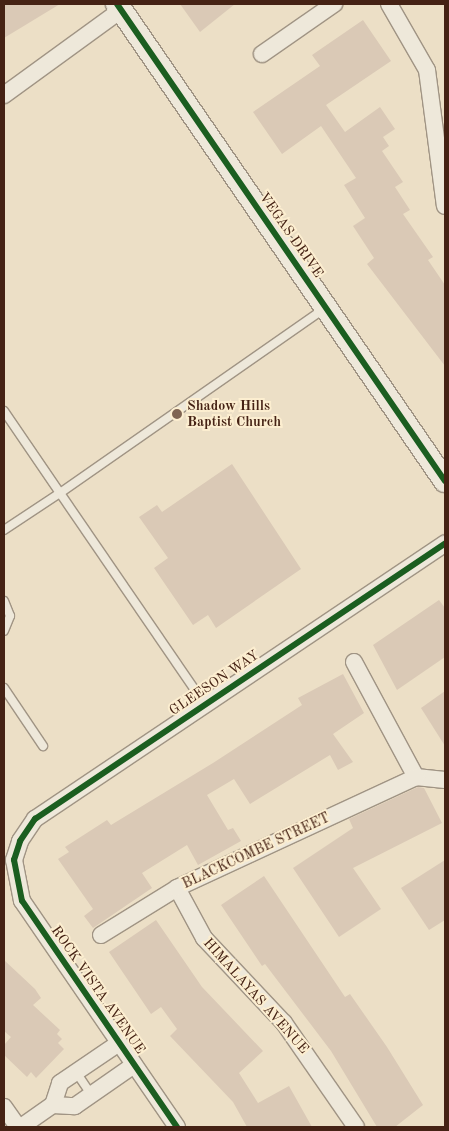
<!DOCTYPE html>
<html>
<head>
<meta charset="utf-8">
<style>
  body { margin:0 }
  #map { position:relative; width:449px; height:1131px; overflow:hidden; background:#ecdfc6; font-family:"Old Standard TT",serif }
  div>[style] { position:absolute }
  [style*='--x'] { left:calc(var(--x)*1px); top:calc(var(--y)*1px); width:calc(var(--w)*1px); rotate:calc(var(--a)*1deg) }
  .building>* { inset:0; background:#dac9b6 }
  .roads { filter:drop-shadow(1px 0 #a09484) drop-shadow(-1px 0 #a09484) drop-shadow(0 1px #a09484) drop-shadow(0 -1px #a09484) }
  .service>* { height:8px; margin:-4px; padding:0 4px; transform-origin:4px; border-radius:4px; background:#eee8da }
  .minor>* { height:16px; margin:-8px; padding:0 8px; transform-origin:8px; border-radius:8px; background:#eee8da }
  .secondary>* { height:22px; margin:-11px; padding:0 11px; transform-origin:11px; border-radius:11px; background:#eee8da }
  .cycleway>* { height:6px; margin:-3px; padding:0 3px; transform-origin:3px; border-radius:3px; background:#1b5e20 }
  .dots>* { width:14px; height:14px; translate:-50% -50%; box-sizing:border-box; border:2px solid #fceed0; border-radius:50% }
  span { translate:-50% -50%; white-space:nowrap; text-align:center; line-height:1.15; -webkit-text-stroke:4px #fceed0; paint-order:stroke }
  .street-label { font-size:14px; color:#452214 }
  .poi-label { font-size:14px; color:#452214; font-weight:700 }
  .left { translate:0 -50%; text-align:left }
  .frame { position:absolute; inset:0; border:5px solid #452214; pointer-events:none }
</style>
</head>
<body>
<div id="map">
  <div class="building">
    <div style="clip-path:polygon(4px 4px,60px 4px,4px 38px)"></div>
    <div style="clip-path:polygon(180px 4px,235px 4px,200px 32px)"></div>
    <div style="clip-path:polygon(363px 20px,391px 61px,326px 105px,345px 132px,380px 107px,395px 129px,383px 137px,389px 146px,382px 151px,403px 182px,395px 187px,410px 210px,403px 214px,433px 257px,428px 260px,445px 285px,445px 366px,367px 264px,374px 258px,353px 226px,365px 218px,344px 185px,356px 178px,321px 126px,282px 154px,253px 112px,320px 66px,312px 55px)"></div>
    <div style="clip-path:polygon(232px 464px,301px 569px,216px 628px,208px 615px,193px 625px,154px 568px,168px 558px,139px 517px,157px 505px,162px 512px)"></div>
    <div style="clip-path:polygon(439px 600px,445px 608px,445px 657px,397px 690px,373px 645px)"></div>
    <div style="clip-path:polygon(343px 674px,364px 713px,333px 734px,353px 762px,338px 770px,330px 755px,250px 804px,234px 779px,207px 795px,228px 830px,233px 828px,241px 841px,198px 865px,187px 845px,142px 873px,152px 888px,93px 928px,84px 916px,93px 909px,58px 859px,69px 852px,65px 847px,107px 820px,111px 825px,213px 763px,302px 705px,298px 698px)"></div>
    <div style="clip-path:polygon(445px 691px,445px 746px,421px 708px)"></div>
    <div style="clip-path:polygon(418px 787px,424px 788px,442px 823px,353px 868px,381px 909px,339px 937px,293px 868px,353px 828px,349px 819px)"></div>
    <div style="clip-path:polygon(445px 860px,445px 920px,429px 930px,401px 888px)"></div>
    <div style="clip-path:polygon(264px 876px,345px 997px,350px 994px,387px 1047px,423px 1105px,395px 1127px,377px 1127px,331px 1051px,265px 964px,262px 966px,221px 905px)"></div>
    <div style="clip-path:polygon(156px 920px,202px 987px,263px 1051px,239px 1073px,258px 1103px,289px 1086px,312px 1127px,247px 1127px,233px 1102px,170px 1036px,177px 1029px,161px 1007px,151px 1014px,109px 952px)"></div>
    <div style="clip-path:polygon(4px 960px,35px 989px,41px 998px,33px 1005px,60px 1030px,57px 1034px,62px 1039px,58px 1043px,64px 1049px,36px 1078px,31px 1072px,27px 1077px,4px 1055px,4px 1045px,11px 1037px,4px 1031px)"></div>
  </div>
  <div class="roads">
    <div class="service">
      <div style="--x:4;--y:411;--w:99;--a:55.7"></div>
      <div style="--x:60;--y:493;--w:322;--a:-34.9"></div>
      <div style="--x:4;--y:530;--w:67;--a:-33.5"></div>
      <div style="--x:60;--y:493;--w:257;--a:55.6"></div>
      <div style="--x:4;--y:601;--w:16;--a:68"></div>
      <div style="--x:10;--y:616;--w:16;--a:112"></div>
      <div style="--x:4;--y:688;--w:70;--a:56.1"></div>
      <div style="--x:76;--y:1072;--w:27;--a:56"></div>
    </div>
    <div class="minor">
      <div style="--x:389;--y:4;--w:76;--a:60.1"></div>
      <div style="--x:427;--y:70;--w:137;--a:82.5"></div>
      <div style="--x:262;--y:54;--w:88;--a:-34.8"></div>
      <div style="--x:4;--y:95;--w:145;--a:-36"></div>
      <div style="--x:354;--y:662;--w:131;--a:61.7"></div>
      <div style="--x:416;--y:777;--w:29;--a:6"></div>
      <div style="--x:177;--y:888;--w:57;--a:61.6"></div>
      <div style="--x:204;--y:938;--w:117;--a:46.7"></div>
      <div style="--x:284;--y:1023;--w:126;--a:55.3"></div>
      <div style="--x:101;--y:935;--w:89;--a:-31.7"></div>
      <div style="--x:177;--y:888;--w:264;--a:-24.9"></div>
      <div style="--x:53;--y:1105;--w:22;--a:3"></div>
      <div style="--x:75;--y:1106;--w:72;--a:-34.8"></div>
      <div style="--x:4;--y:1107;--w:24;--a:55"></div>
      <div style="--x:21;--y:1127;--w:39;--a:-35"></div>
      <div style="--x:53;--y:1105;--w:23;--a:-72"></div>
      <div style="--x:60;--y:1083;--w:71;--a:-34.1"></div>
      <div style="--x:177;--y:1127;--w:274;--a:-124.4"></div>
      <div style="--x:22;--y:901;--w:42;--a:-101"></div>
      <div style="--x:14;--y:860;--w:20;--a:-72"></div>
      <div style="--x:20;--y:841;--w:27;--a:-56"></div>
      <div style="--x:35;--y:819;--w:494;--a:-33.9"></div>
    </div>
    <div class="secondary">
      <div style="--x:117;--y:4;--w:579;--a:55.49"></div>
    </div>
  </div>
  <div class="cycleway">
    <div style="--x:117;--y:4;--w:579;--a:55.49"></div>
    <div style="--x:177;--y:1127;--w:274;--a:-124.4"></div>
    <div style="--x:22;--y:901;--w:42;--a:-101"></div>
    <div style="--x:14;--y:860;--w:20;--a:-72"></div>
    <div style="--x:20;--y:841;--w:27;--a:-56"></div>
    <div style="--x:35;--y:819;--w:494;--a:-33.9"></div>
  </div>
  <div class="dots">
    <div style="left:177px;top:414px;background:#7f6452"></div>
  </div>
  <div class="street-label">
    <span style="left:291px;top:235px;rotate:55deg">VEGAS DRIVE</span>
    <span style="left:214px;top:683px;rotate:-34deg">GLEESON WAY</span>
    <span style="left:256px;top:851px;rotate:-25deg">BLACKCOMBE STREET</span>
    <span style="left:98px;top:990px;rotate:55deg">ROCK VISTA AVENUE</span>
    <span style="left:256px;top:996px;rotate:48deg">HIMALAYAS AVENUE</span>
  </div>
  <div class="poi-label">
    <span class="left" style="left:187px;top:414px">Shadow Hills<br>Baptist Church</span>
  </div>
  <div class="frame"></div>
</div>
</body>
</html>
